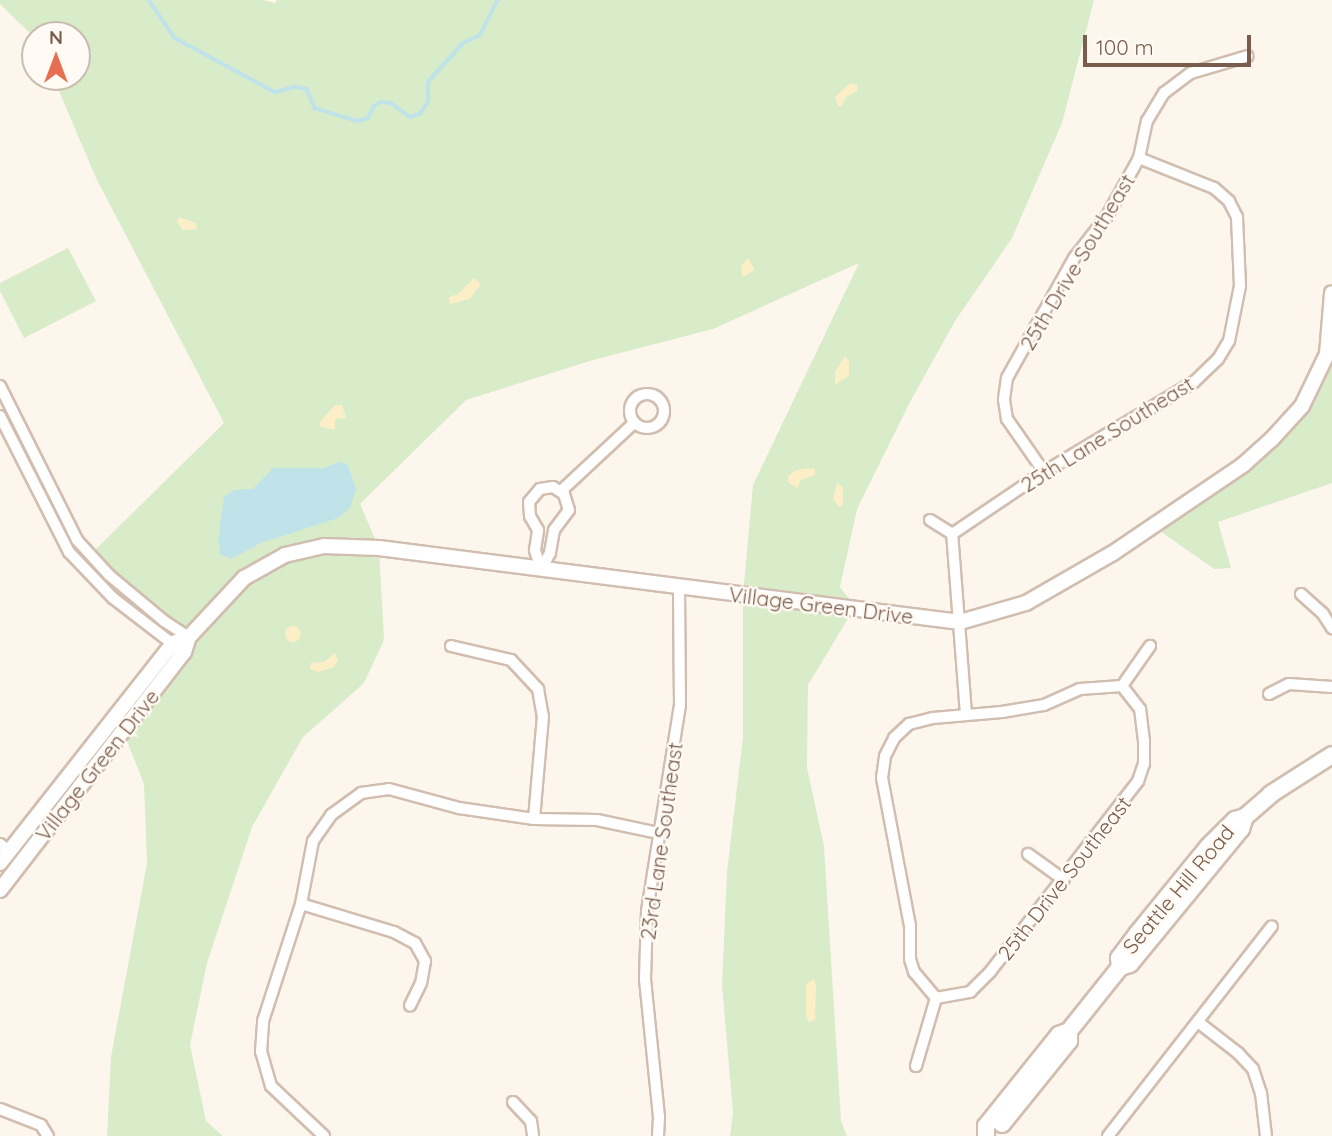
<!DOCTYPE html>
<html>
<head>
<meta charset="utf-8">
<style>
  body { margin:0 }
  #map { position:relative; width:1332px; height:1136px; overflow:hidden; background:#fdf6ec; font-family:Quicksand,sans-serif }
  div>[style] { position:absolute }
  [style*='--x'] { left:calc(var(--x)*1px); top:calc(var(--y)*1px); width:calc(var(--w)*1px); rotate:calc(var(--a)*1deg) }
  .green>* { inset:0; background:#d8ecc9 }
  .sand>* { inset:0; background:#fcefc7 }
  .round { border-radius:50% }
  .water>* { inset:0; background:#bfe3e8 }
  .stream>* { height:3.5px; margin:-1.75px; padding:0 1.75px; transform-origin:1.75px; border-radius:1.75px; background:#bfe3e8 }
  .roads { filter:drop-shadow(2px 0 #d1beb0) drop-shadow(-2px 0 #d1beb0) drop-shadow(0 2px #d1beb0) drop-shadow(0 -2px #d1beb0) }
  .minor>* { height:10px; margin:-5px; padding:0 5px; transform-origin:5px; border-radius:5px; background:#fff }
  .minor>.ring { margin:-5px; padding:0; box-sizing:content-box; background:none; border:10px solid #fff; border-radius:50% }
  .tertiary>* { height:14px; margin:-7px; padding:0 7px; transform-origin:7px; border-radius:7px; background:#fff }
  .secondary>* { height:16px; margin:-8px; padding:0 8px; transform-origin:8px; border-radius:8px; background:#fff }
  span { translate:-50% -50%; white-space:nowrap; text-align:center; line-height:1.15; -webkit-text-stroke:5px #fffaf3; paint-order:stroke }
  .street-label { font-size:21px; color:#7a5c4d }
  .north { position:absolute; left:21px; top:21px; width:70px; height:70px; box-sizing:border-box; background:#fffaf3; border:2px solid #cabbb1; border-radius:50%; rotate:0deg; font-size:19px; font-weight:700; line-height:28px; text-align:center; color:#7a5c4d }
  .north::after { content:''; display:block; margin:auto; width:24px; height:32px; background:#e76f51; clip-path:polygon(50% 0,100% 100%,50% 72%,0 100%) }
  .scale { position:absolute; left:1083px; top:35px; width:168px; height:32px; box-sizing:border-box; border:4px solid #7a5c4d; border-top:0; padding-left:9px; font-size:21px; line-height:24px; white-space:nowrap; color:#7a5c4d; -webkit-text-stroke:5px #fffaf3; paint-order:stroke }
</style>
</head>
<body>
<div id="map">
  <div class="green">
    <div style="clip-path:polygon(0 0,263px 0,275px 3px,277px 0,1094px 0,1062px 123px,1012px 238px,955px 321px,910px 402px,857px 509px,840px 587px,855px 607px,808px 685px,807px 768px,824px 846px,841px 1121px,847px 1136px,730px 1136px,733px 1113px,722px 984px,727px 872px,743px 737px,743px 595px,753px 485px,859px 263px,713px 329px,593px 360px,466px 400px,360px 504px,379px 548px,384px 640px,364px 683px,303px 737px,252px 827px,207px 963px,190px 1045px,206px 1121px,223px 1136px,107px 1136px,111px 1057px,147px 863px,144px 784px,123px 731px,189px 637px,90px 555px,224px 423px,96px 178px,53px 77px,77px 77px,77px 35px,35px 35px,35px 38px,0 4px)"></div>
    <div style="clip-path:polygon(68px 248px,96px 301px,24px 338px,0 291px,0 283px)"></div>
    <div style="clip-path:polygon(1332px 352px,1332px 483px,1218px 522px,1231px 568px,1214px 569px,1153px 526px,1272px 439px)"></div>
  </div>
  <div class="sand">
    <div style="clip-path:polygon(850px 83px,857px 85px,857px 91px,846px 97px,842px 106px,838px 106px,835px 97px)"></div>
    <div style="clip-path:polygon(179px 217px,196px 223px,197px 229px,183px 230px,177px 222px)"></div>
    <div style="clip-path:polygon(748px 258px,755px 270px,742px 277px,741px 266px)"></div>
    <div style="clip-path:polygon(474px 278px,481px 284px,470px 299px,450px 304px,449px 297px,458px 294px)"></div>
    <div style="clip-path:polygon(845px 356px,849px 361px,849px 376px,835px 385px,835px 372px)"></div>
    <div style="clip-path:polygon(335px 405px,342px 405px,346px 418px,335px 419px,335px 430px,321px 427px,319px 423px)"></div>
    <div style="clip-path:polygon(810px 468px,815px 469px,815px 475px,801px 480px,797px 488px,788px 482px,788px 476px,796px 470px)"></div>
    <div style="clip-path:polygon(837px 482px,843px 488px,843px 504px,839px 507px,833px 499px)"></div>
    <div class="round" style="left:285px;top:626px;width:16px;height:16px"></div>
    <div style="clip-path:polygon(335px 653px,338px 660px,334px 667px,318px 672px,310px 669px,311px 663px,324px 662px)"></div>
    <div style="clip-path:polygon(814px 979px,816px 986px,815px 1020px,809px 1022px,806px 1017px,806px 984px)"></div>
  </div>
  <div class="water">
    <div style="clip-path:polygon(339px 462px,348px 465px,356px 489px,350px 508px,338px 518px,261px 543px,231px 559px,220px 554px,218px 540px,224px 497px,234px 490px,253px 489px,273px 468px,324px 468px)"></div>
  </div>
  <div class="stream">
    <div style="--x:149;--y:0;--w:46;--a:55.6"></div>
    <div style="--x:175;--y:38;--w:114;--a:28.4"></div>
    <div style="--x:275;--y:92;--w:21;--a:-14"></div>
    <div style="--x:295;--y:87;--w:12;--a:9"></div>
    <div style="--x:307;--y:89;--w:21;--a:67"></div>
    <div style="--x:315;--y:108;--w:44;--a:17.2"></div>
    <div style="--x:357;--y:121;--w:11;--a:-15"></div>
    <div style="--x:368;--y:118;--w:13;--a:-63"></div>
    <div style="--x:374;--y:106;--w:8;--a:-30"></div>
    <div style="--x:381;--y:102;--w:10;--a:6"></div>
    <div style="--x:391;--y:103;--w:24;--a:36"></div>
    <div style="--x:410;--y:117;--w:10;--a:-17"></div>
    <div style="--x:420;--y:114;--w:14;--a:-56"></div>
    <div style="--x:428;--y:102;--w:20;--a:-90"></div>
    <div style="--x:428;--y:82;--w:52;--a:-48.1"></div>
    <div style="--x:463;--y:43;--w:19;--a:-25"></div>
    <div style="--x:480;--y:35;--w:39;--a:-63"></div>
  </div>
  <div class="roads">
    <div class="minor">
      <div style="--x:0;--y:386;--w:172;--a:63.4"></div>
      <div style="--x:77;--y:540;--w:47;--a:47.6"></div>
      <div style="--x:109;--y:575;--w:72;--a:39.9"></div>
      <div style="--x:164;--y:621;--w:30;--a:33"></div>
      <div class="ring" style="left:630px;top:394px;width:24px;height:24px"></div>
      <div style="--x:0;--y:416;--w:153;--a:63.1"></div>
      <div style="--x:69;--y:552;--w:64;--a:46.3"></div>
      <div style="--x:113;--y:598;--w:82;--a:37.6"></div>
      <div style="--x:1044;--y:472;--w:65;--a:-124.9"></div>
      <div style="--x:1007;--y:419;--w:20;--a:-99"></div>
      <div style="--x:1004;--y:399;--w:21;--a:-82"></div>
      <div style="--x:1007;--y:378;--w:137;--a:-60.8"></div>
      <div style="--x:1074;--y:258;--w:53;--a:-51.8"></div>
      <div style="--x:1107;--y:216;--w:66;--a:-61.1"></div>
      <div style="--x:1139;--y:158;--w:38;--a:-78"></div>
      <div style="--x:1147;--y:121;--w:33;--a:-59"></div>
      <div style="--x:1164;--y:93;--w:34;--a:-37"></div>
      <div style="--x:1191;--y:73;--w:59;--a:-16.6"></div>
      <div style="--x:553;--y:487;--w:13;--a:32"></div>
      <div style="--x:564;--y:494;--w:17;--a:73"></div>
      <div style="--x:569;--y:510;--w:25;--a:127"></div>
      <div style="--x:554;--y:530;--w:23;--a:100"></div>
      <div style="--x:550;--y:553;--w:18;--a:119"></div>
      <div style="--x:541;--y:569;--w:20;--a:-108"></div>
      <div style="--x:535;--y:550;--w:20;--a:-81"></div>
      <div style="--x:538;--y:530;--w:16;--a:-120"></div>
      <div style="--x:530;--y:516;--w:14;--a:-94"></div>
      <div style="--x:529;--y:502;--w:17;--a:-50"></div>
      <div style="--x:540;--y:489;--w:13;--a:-9"></div>
      <div style="--x:561;--y:491;--w:100;--a:-43"></div>
      <div style="--x:930;--y:520;--w:26;--a:32"></div>
      <div style="--x:1301;--y:594;--w:30;--a:42"></div>
      <div style="--x:1323;--y:614;--w:17;--a:57"></div>
      <div style="--x:451;--y:646;--w:62;--a:13.1"></div>
      <div style="--x:511;--y:660;--w:40;--a:47"></div>
      <div style="--x:538;--y:689;--w:27;--a:80"></div>
      <div style="--x:543;--y:716;--w:103;--a:95"></div>
      <div style="--x:1122;--y:686;--w:49;--a:-55"></div>
      <div style="--x:1269;--y:694;--w:22;--a:-27"></div>
      <div style="--x:1289;--y:684;--w:43;--a:4"></div>
      <div style="--x:966;--y:714;--w:181;--a:-94.4"></div>
      <div style="--x:952;--y:534;--w:111;--a:-34"></div>
      <div style="--x:1044;--y:472;--w:175;--a:-31"></div>
      <div style="--x:1194;--y:382;--w:33;--a:-44"></div>
      <div style="--x:1218;--y:359;--w:21;--a:-59"></div>
      <div style="--x:1229;--y:341;--w:56;--a:-78.7"></div>
      <div style="--x:1240;--y:286;--w:69;--a:-92.5"></div>
      <div style="--x:1237;--y:217;--w:18;--a:-117"></div>
      <div style="--x:1229;--y:201;--w:20;--a:-139"></div>
      <div style="--x:1214;--y:188;--w:81;--a:-158.2"></div>
      <div style="--x:0;--y:844;--w:11;--a:38"></div>
      <div style="--x:1028;--y:854;--w:44;--a:35.8"></div>
      <div style="--x:301;--y:904;--w:97;--a:16.8"></div>
      <div style="--x:394;--y:932;--w:24;--a:28"></div>
      <div style="--x:415;--y:943;--w:21;--a:61"></div>
      <div style="--x:425;--y:961;--w:22;--a:100"></div>
      <div style="--x:421;--y:983;--w:25;--a:116"></div>
      <div style="--x:936;--y:998;--w:34;--a:-130"></div>
      <div style="--x:914;--y:972;--w:14;--a:-107"></div>
      <div style="--x:910;--y:959;--w:33;--a:-90"></div>
      <div style="--x:910;--y:926;--w:151;--a:-100.7"></div>
      <div style="--x:882;--y:778;--w:22;--a:-82"></div>
      <div style="--x:885;--y:756;--w:20;--a:-63"></div>
      <div style="--x:894;--y:738;--w:21;--a:-43"></div>
      <div style="--x:909;--y:724;--w:25;--a:-14"></div>
      <div style="--x:933;--y:718;--w:69;--a:-5"></div>
      <div style="--x:1002;--y:712;--w:43;--a:-9.5"></div>
      <div style="--x:1044;--y:705;--w:39;--a:-24"></div>
      <div style="--x:1080;--y:689;--w:42;--a:-4.1"></div>
      <div style="--x:936;--y:998;--w:35;--a:-10"></div>
      <div style="--x:970;--y:992;--w:28;--a:-45"></div>
      <div style="--x:990;--y:972;--w:242;--a:-52.2"></div>
      <div style="--x:1138;--y:781;--w:18;--a:-71"></div>
      <div style="--x:1144;--y:764;--w:23;--a:-90"></div>
      <div style="--x:1144;--y:741;--w:32;--a:-97"></div>
      <div style="--x:1140;--y:709;--w:29;--a:-128"></div>
      <div style="--x:1198;--y:1022;--w:51;--a:37.8"></div>
      <div style="--x:1238;--y:1053;--w:22;--a:47"></div>
      <div style="--x:1253;--y:1069;--w:25;--a:72"></div>
      <div style="--x:1261;--y:1093;--w:43;--a:83.4"></div>
      <div style="--x:916;--y:1066;--w:71;--a:-73.6"></div>
      <div style="--x:513;--y:1102;--w:26;--a:47"></div>
      <div style="--x:531;--y:1121;--w:15;--a:82"></div>
      <div style="--x:0;--y:1109;--w:44;--a:21.3"></div>
      <div style="--x:41;--y:1125;--w:13;--a:58"></div>
      <div style="--x:324;--y:1136;--w:73;--a:-136.7"></div>
      <div style="--x:271;--y:1086;--w:35;--a:-106"></div>
      <div style="--x:261;--y:1052;--w:31;--a:-86"></div>
      <div style="--x:263;--y:1021;--w:123;--a:-72"></div>
      <div style="--x:301;--y:904;--w:64;--a:-79.2"></div>
      <div style="--x:313;--y:841;--w:32;--a:-55"></div>
      <div style="--x:331;--y:815;--w:37;--a:-36"></div>
      <div style="--x:361;--y:793;--w:28;--a:-8"></div>
      <div style="--x:389;--y:789;--w:73;--a:15.2"></div>
      <div style="--x:459;--y:808;--w:76;--a:8.3"></div>
      <div style="--x:534;--y:819;--w:63;--a:0.9"></div>
      <div style="--x:597;--y:820;--w:62;--a:12"></div>
      <div style="--x:658;--y:1136;--w:19;--a:-87"></div>
      <div style="--x:659;--y:1117;--w:139;--a:-95.8"></div>
      <div style="--x:645;--y:979;--w:68;--a:-88.3"></div>
      <div style="--x:647;--y:911;--w:209;--a:-80.9"></div>
      <div style="--x:680;--y:705;--w:118;--a:-90.5"></div>
      <div style="--x:1108;--y:1136;--w:266;--a:-52"></div>
    </div>
    <div class="tertiary">
      <div style="--x:0;--y:863;--w:280;--a:-51.8"></div>
      <div style="--x:173;--y:643;--w:17;--a:-21"></div>
      <div style="--x:0;--y:890;--w:301;--a:-52.3"></div>
      <div style="--x:184;--y:652;--w:16;--a:-72"></div>
      <div style="--x:189;--y:637;--w:81;--a:-47"></div>
      <div style="--x:244;--y:578;--w:47;--a:-29.3"></div>
      <div style="--x:285;--y:555;--w:40;--a:-13"></div>
      <div style="--x:324;--y:546;--w:55;--a:2.1"></div>
      <div style="--x:379;--y:548;--w:586;--a:7.26"></div>
      <div style="--x:960;--y:622;--w:69;--a:-16.1"></div>
      <div style="--x:1026;--y:603;--w:100;--a:-29.9"></div>
      <div style="--x:1113;--y:553;--w:157;--a:-34.1"></div>
      <div style="--x:1243;--y:465;--w:39;--a:-42"></div>
      <div style="--x:1272;--y:439;--w:45;--a:-47.7"></div>
      <div style="--x:1302;--y:406;--w:58;--a:-64.3"></div>
      <div style="--x:1327;--y:354;--w:61;--a:-85.3"></div>
    </div>
    <div class="secondary">
      <div style="--x:1120;--y:967;--w:9;--a:-96"></div>
      <div style="--x:1119;--y:958;--w:30;--a:-53"></div>
      <div style="--x:1137;--y:934;--w:112;--a:-50.8"></div>
      <div style="--x:1208;--y:847;--w:38;--a:-45"></div>
      <div style="--x:1235;--y:820;--w:10;--a:-17"></div>
      <div style="--x:1245;--y:817;--w:35;--a:-41"></div>
      <div style="--x:1271;--y:794;--w:72;--a:-32.6"></div>
      <div style="--x:1002;--y:1124;--w:107;--a:-51.1"></div>
      <div style="--x:1069;--y:1041;--w:10;--a:-90"></div>
      <div style="--x:986;--y:1136;--w:10;--a:-90"></div>
      <div style="--x:986;--y:1126;--w:117;--a:-51.3"></div>
      <div style="--x:1059;--y:1035;--w:11;--a:-22"></div>
      <div style="--x:1069;--y:1031;--w:82;--a:-51.4"></div>
      <div style="--x:1120;--y:967;--w:10;--a:-17"></div>
      <div style="--x:1130;--y:964;--w:175;--a:-50.6"></div>
      <div style="--x:1241;--y:829;--w:13;--a:-72"></div>
    </div>
  </div>
  <div class="street-label">
    <span style="left:1077px;top:262px;rotate:-59deg">25th Drive Southeast</span>
    <span style="left:1107px;top:434px;rotate:-32deg">25th Lane Southeast</span>
    <span style="left:821px;top:605px;rotate:7deg">Village Green Drive</span>
    <span style="left:97px;top:765px;rotate:-52deg">Village Green Drive</span>
    <span style="left:661px;top:841px;rotate:-82deg">23rd Lane Southeast</span>
    <span style="left:1064px;top:878px;rotate:-52deg">25th Drive Southeast</span>
    <span style="left:1178px;top:889px;rotate:-50deg">Seattle Hill Road</span>
  </div>
  <div class="north">N</div>
  <div class="scale">100 m</div>
</div>
</body>
</html>
